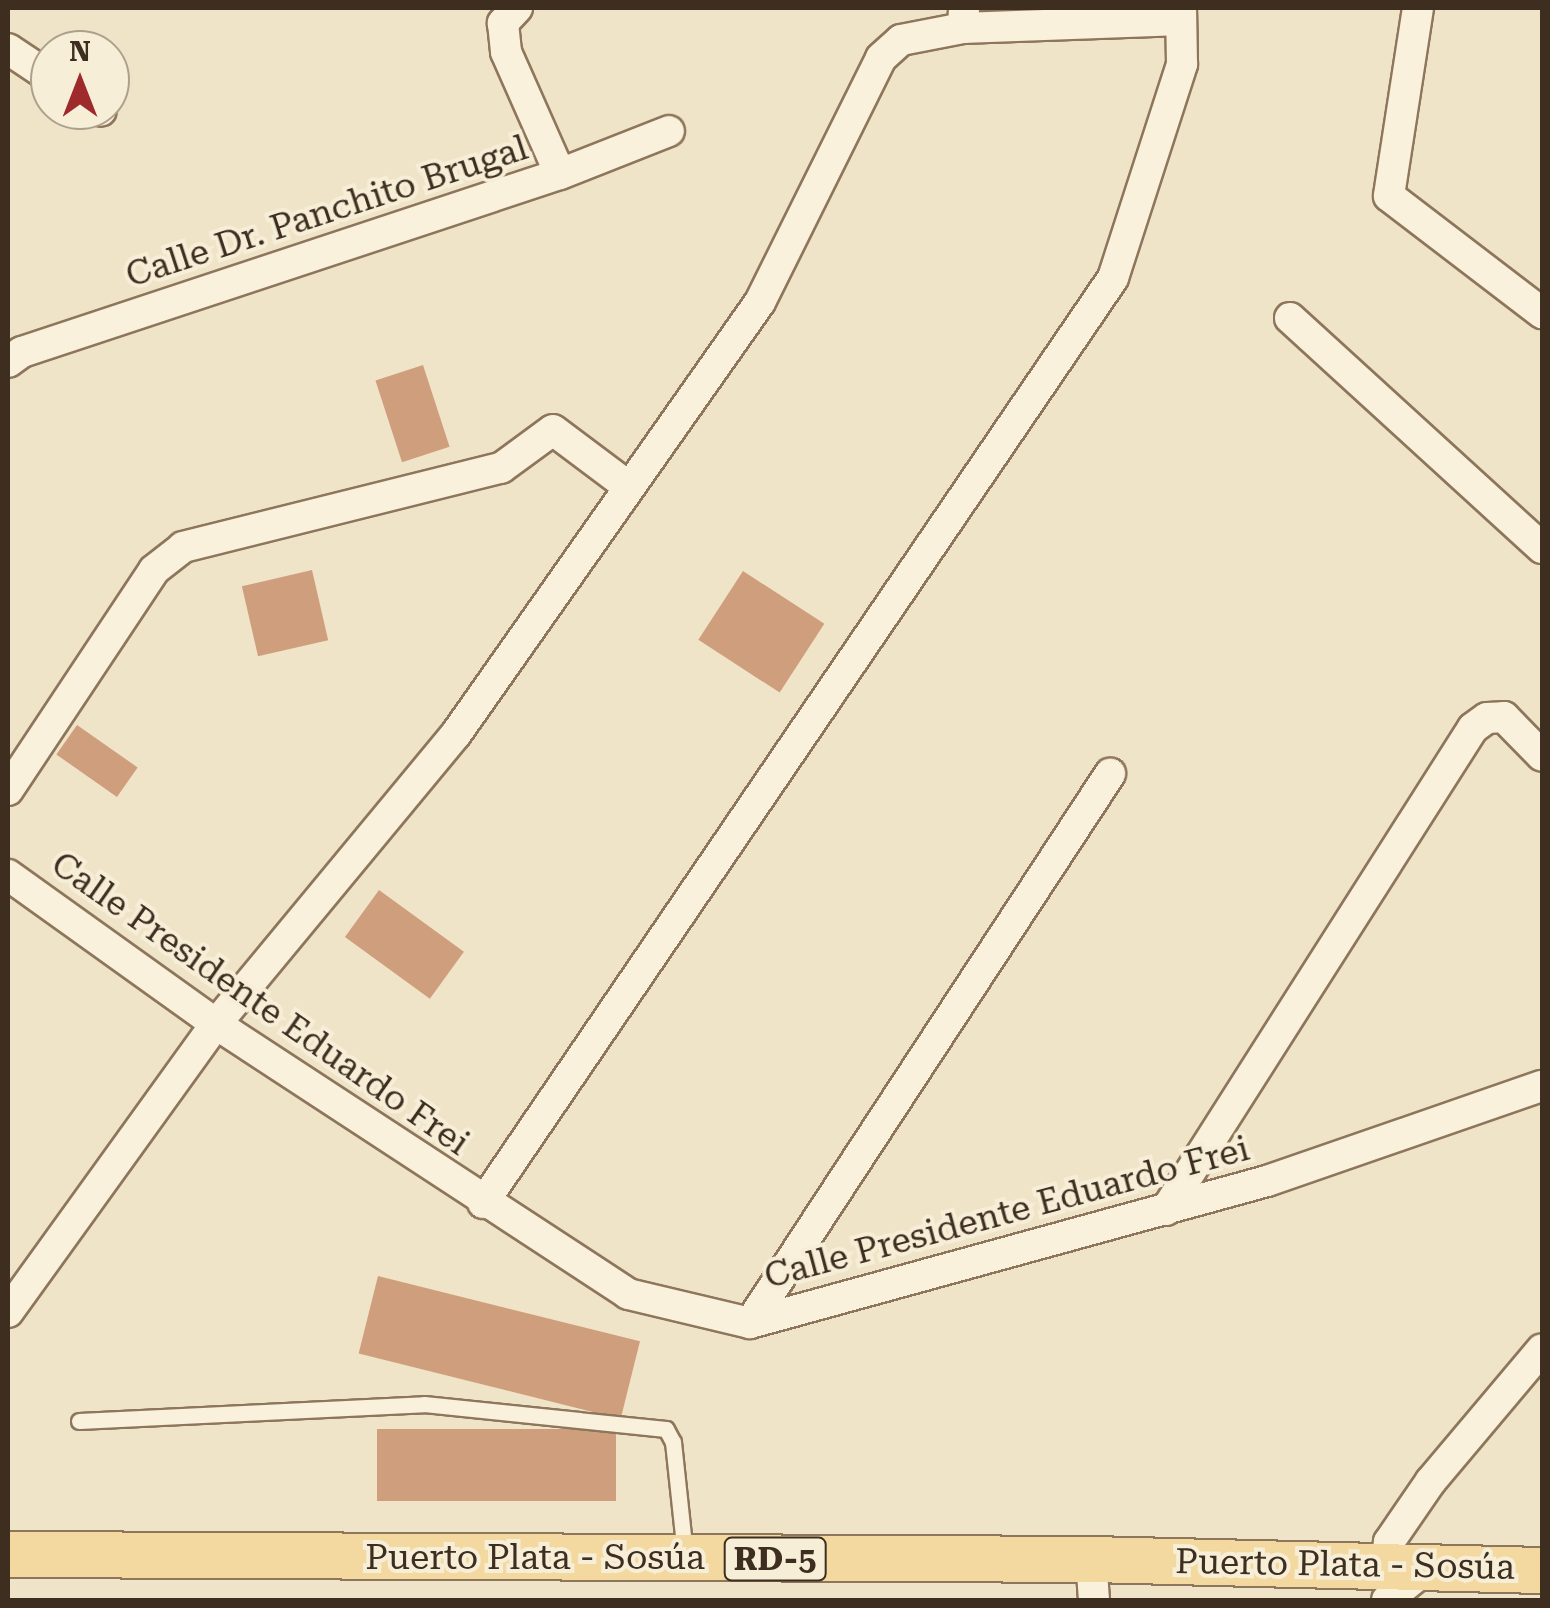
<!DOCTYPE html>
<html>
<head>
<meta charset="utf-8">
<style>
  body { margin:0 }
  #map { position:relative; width:1550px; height:1608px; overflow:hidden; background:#f0e4c8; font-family:"Roboto Serif",serif }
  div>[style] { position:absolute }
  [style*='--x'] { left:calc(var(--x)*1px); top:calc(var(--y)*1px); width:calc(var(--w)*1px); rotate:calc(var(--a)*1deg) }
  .building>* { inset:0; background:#cf9f7d; transform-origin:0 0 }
  .roads { filter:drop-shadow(2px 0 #8d765c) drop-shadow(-2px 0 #8d765c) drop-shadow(0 2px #8d765c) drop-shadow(0 -2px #8d765c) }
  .lane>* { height:15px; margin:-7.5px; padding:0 7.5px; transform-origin:7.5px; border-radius:7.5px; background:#faf1dc }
  .street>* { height:30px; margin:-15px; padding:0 15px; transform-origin:15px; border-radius:15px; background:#faf1dc }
  .primary>* { height:45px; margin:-22.5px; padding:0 22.5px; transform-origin:22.5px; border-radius:22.5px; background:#f3d9a0 }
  span { translate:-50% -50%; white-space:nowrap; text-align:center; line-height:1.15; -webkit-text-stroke:8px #f7eed8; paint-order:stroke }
  .shield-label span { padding:2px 8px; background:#f7eed8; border:2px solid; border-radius:8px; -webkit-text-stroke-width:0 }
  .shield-label { font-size:32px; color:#3d2e20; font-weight:700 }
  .street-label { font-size:35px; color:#3d2e20 }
  .frame { position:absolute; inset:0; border:10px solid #3d2e20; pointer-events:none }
  .north { position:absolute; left:30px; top:30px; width:100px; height:100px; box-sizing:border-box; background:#f7eed8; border:2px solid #ada18e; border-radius:50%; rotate:0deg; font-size:28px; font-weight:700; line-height:40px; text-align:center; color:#3d2e20 }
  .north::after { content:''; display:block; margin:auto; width:35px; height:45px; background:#9e2a2b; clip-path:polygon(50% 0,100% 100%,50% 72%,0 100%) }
</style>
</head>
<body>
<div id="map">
  <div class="building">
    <div style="left:423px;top:365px;width:86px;height:50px;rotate:72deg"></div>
    <div style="left:312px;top:570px;width:72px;height:72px;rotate:77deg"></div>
    <div style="left:743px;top:571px;width:97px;height:82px;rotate:33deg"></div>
    <div style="left:77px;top:725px;width:74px;height:36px;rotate:35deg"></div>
    <div style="left:379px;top:890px;width:105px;height:58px;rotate:36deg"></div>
    <div style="left:378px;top:1276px;width:270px;height:80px;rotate:14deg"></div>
    <div style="left:377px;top:1429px;width:239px;height:72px"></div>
  </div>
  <div class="roads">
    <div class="lane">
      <div style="--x:79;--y:1421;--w:345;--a:-2.8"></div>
      <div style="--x:424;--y:1404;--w:243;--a:5.9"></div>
      <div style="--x:666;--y:1429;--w:15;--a:62"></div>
      <div style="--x:673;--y:1442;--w:113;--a:83.9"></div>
    </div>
    <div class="street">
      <div style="--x:517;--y:8;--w:21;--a:133"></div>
      <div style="--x:503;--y:23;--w:29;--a:84"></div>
      <div style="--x:506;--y:52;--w:133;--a:66.1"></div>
      <div style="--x:1418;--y:8;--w:190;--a:98.8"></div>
      <div style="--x:1389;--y:196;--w:193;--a:37.4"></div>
      <div style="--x:963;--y:28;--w:218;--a:-2.1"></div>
      <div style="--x:8;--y:49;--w:50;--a:33.7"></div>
      <div style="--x:100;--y:110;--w:1;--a:45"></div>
      <div style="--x:1290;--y:318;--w:341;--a:42.4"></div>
      <div style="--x:8;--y:362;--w:17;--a:-36"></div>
      <div style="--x:22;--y:352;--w:567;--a:-18.31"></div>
      <div style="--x:560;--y:174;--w:117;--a:-21.5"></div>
      <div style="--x:8;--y:790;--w:264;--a:-56.4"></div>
      <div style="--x:154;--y:570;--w:37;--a:-38"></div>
      <div style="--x:183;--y:547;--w:328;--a:-14"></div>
      <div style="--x:501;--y:468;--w:64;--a:-36.2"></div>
      <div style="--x:553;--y:430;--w:95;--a:36.9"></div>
      <div style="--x:8;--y:875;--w:256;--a:35.6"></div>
      <div style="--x:216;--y:1024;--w:493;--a:33.2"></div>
      <div style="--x:628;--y:1294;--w:125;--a:13.4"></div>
      <div style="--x:750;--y:1323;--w:536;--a:-15.36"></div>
      <div style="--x:1267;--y:1181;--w:291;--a:-19.1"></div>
      <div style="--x:483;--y:1203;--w:1119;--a:-55.74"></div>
      <div style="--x:1113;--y:278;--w:225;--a:-72.1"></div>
      <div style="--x:1182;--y:64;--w:56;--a:-91"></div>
      <div style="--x:1166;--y:1210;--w:571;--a:-57.51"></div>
      <div style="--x:1473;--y:728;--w:17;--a:-36"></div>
      <div style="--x:1487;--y:718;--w:17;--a:-3"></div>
      <div style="--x:1504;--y:717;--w:54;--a:45.7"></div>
      <div style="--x:8;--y:1312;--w:355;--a:-54.2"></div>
      <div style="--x:216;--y:1024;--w:376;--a:-50.4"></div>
      <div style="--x:456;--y:734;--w:528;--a:-54.87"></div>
      <div style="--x:760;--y:302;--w:272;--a:-63.6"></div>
      <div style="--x:881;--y:58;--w:27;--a:-42"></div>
      <div style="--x:901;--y:40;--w:63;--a:-11"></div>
      <div style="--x:963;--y:28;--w:20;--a:-87"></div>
      <div style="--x:750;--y:1323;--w:657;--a:-56.75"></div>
      <div style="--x:1091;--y:1559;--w:41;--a:85.8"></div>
      <div style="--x:1386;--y:1566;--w:24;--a:-83"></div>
      <div style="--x:1389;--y:1542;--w:74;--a:-55.5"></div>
      <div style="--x:1431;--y:1481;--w:172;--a:-49.9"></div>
      <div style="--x:1387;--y:1600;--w:53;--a:-38.8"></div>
    </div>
    <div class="primary">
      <div style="--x:8;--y:1554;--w:1083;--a:0.26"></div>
      <div style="--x:1091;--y:1559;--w:451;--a:1.4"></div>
    </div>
  </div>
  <div class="shield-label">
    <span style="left:775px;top:1559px">RD-5</span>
  </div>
  <div class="street-label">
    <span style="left:327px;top:212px;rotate:-18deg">Calle Dr. Panchito Brugal</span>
    <span style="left:260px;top:1004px;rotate:35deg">Calle Presidente Eduardo Frei</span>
    <span style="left:1007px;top:1213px;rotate:-15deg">Calle Presidente Eduardo Frei</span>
    <span style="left:535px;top:1558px">Puerto Plata - Sosúa</span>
    <span style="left:1345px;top:1565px;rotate:1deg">Puerto Plata - Sosúa</span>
  </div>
  <div class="frame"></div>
  <div class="north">N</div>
</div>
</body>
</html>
